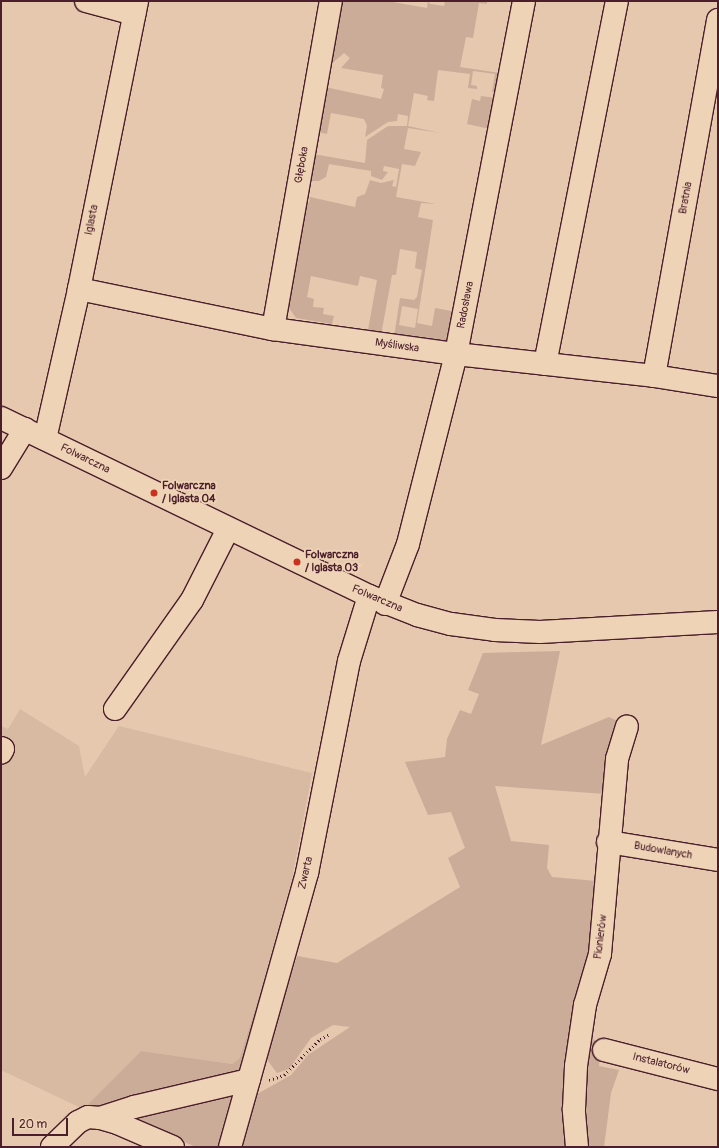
<!DOCTYPE html>
<html>
<head>
<meta charset="utf-8">
<style>
  body { margin:0 }
  #map { position:relative; width:719px; height:1148px; overflow:hidden; background:#e5c8ae; font-family:Pangolin,sans-serif }
  div>[style] { position:absolute }
  [style*='--x'] { left:calc(var(--x)*1px); top:calc(var(--y)*1px); width:calc(var(--w)*1px); rotate:calc(var(--a)*1deg) }
  .built>* { inset:0; background:#d8baa3 }
  .green>* { inset:0; background:#cbac98 }
  .path>* { height:2.5px; margin-top:-1.25px; transform-origin:0; background:repeating-linear-gradient(90deg,#4a1f2b 0 1px,transparent 0 4px) }
  .roads { filter:drop-shadow(1px 0 #4a1f2b) drop-shadow(-1px 0 #4a1f2b) drop-shadow(0 1px #4a1f2b) drop-shadow(0 -1px #4a1f2b) }
  .minor>* { height:22px; margin:-11px; padding:0 11px; transform-origin:11px; border-radius:11px; background:#efd3b6 }
  .dots>* { width:11px; height:11px; translate:-50% -50%; box-sizing:border-box; border:2px solid #efd3b6; border-radius:50% }
  span { translate:-50% -50%; white-space:nowrap; text-align:center; line-height:1.15; -webkit-text-stroke:3.5px #efd3b6; paint-order:stroke }
  .street-label { font-size:11px; color:#4a1f2b }
  .poi-label { font-size:11px; color:#4a1f2b; font-weight:700 }
  .left { translate:0 -50%; text-align:left }
  .frame { position:absolute; inset:0; border:2px solid #4a1f2b; pointer-events:none }
  .scale { position:absolute; left:12px; top:1118px; width:56px; height:18px; box-sizing:border-box; border:2px solid #4a1f2b; border-top:0; padding-left:5px; font-size:12px; line-height:14px; white-space:nowrap; color:#4a1f2b; -webkit-text-stroke:3px #efd3b6; paint-order:stroke }
</style>
</head>
<body>
<div id="map">
  <div class="built">
    <div style="clip-path:polygon(20px 709px,79px 746px,85px 777px,119px 726px,312px 773px,292px 879px,254px 1016px,241px 1058px,232px 1064px,141px 1051px,83px 1109px,1px 1070px,1px 726px,8px 729px)"></div>
  </div>
  <div class="green">
    <div style="clip-path:polygon(evenodd,340px 1px,387px 1px,427px 8px,428px 1px,430px 4px,444px 6px,445px 1px,487px 1px,487px 4px,479px 3px,473px 38px,466px 37px,460px 67px,500px 73px,497px 93px,492px 92px,495px 74px,473px 71px,471px 85px,477px 86px,477px 89px,468px 88px,470px 74px,438px 70px,434px 101px,427px 100px,428px 96px,414px 93px,408px 126px,440px 133px,408px 128px,404px 149px,421px 152px,415px 166px,402px 164px,396px 197px,436px 204px,421px 203px,418px 217px,433px 220px,417px 323px,432px 326px,435px 308px,457px 312px,452px 340px,446px 344px,394px 337px,400px 298px,414px 300px,417px 297px,422px 270px,415px 268px,417px 252px,400px 249px,396px 275px,392px 275px,381px 335px,370px 333px,368px 330px,377px 280px,360px 276px,358px 286px,311px 276px,307px 297px,314px 299px,313px 307px,324px 308px,323px 314px,334px 316px,332px 324px,296px 318px,287px 305px,305px 203px,309px 203px,310px 197px,355px 207px,357px 197px,365px 194px,370px 180px,381px 183px,394px 180px,392px 186px,396px 187px,399px 169px,384px 166px,383px 171px,388px 172px,382px 180px,371px 176px,371px 171px,329px 164px,326px 177px,319px 181px,309px 181px,313px 154px,365px 163px,367px 140px,388px 126px,407px 126px,408px 116px,398px 114px,397px 121px,388px 122px,365px 137px,367px 126px,364px 119px,331px 113px,327px 134px,317px 132px,325px 87px,381px 99px,384px 89px,381px 88px,383px 75px,341px 68px,350px 58px,344px 53px,329px 66px,340px 1px,402px 306px,418px 309px,415px 328px,399px 325px,402px 306px)"></div>
    <div style="clip-path:polygon(481px 96px,496px 98px,490px 129px,467px 124px,472px 99px,480px 101px)"></div>
    <div style="clip-path:polygon(560px 651px,541px 745px,609px 717px,622px 723px,605px 794px,495px 786px,511px 841px,549px 845px,547px 868px,552px 877px,596px 881px,573px 1147px,238px 1147px,252px 1097px,291px 1075px,308px 1055px,350px 1027px,333px 1025px,311px 1038px,289px 1069px,277px 1073px,265px 1057px,297px 956px,337px 963px,460px 887px,448px 858px,465px 848px,451px 812px,428px 815px,405px 762px,445px 757px,447px 739px,460px 710px,471px 714px,479px 694px,468px 690px,483px 653px)"></div>
    <div style="clip-path:polygon(265px 977px,271px 980px,242px 1069px,212px 1083px,83px 1109px,141px 1051px,232px 1064px,240px 1058px)"></div>
    <div style="clip-path:polygon(586px 1036px,601px 1043px,599px 1066px,619px 1070px,611px 1093px,604px 1147px,584px 1147px)"></div>
    <div style="clip-path:polygon(238px 1087px,220px 1147px,196px 1147px,126px 1117px)"></div>
  </div>
  <div class="path">
    <div style="--x:269;--y:1080;--w:16;--a:-18"></div>
    <div style="--x:284;--y:1075;--w:51;--a:-45"></div>
    <div style="--x:320;--y:1039;--w:11;--a:-27"></div>
  </div>
  <div class="roads">
    <div class="minor">
      <div style="--x:86;--y:1;--w:50;--a:15.2"></div>
      <div style="--x:79;--y:289;--w:198;--a:11.7"></div>
      <div style="--x:273;--y:329;--w:185;--a:7.8"></div>
      <div style="--x:456;--y:354;--w:199;--a:6.3"></div>
      <div style="--x:654;--y:376;--w:65;--a:8.9"></div>
      <div style="--x:273;--y:329;--w:333;--a:-80"></div>
      <div style="--x:545;--y:364;--w:370;--a:-78.8"></div>
      <div style="--x:654;--y:376;--w:362;--a:-79.8"></div>
      <div style="--x:1;--y:418;--w:409;--a:25.8"></div>
      <div style="--x:369;--y:596;--w:52;--a:21.6"></div>
      <div style="--x:417;--y:615;--w:35;--a:15"></div>
      <div style="--x:451;--y:624;--w:44;--a:7.8"></div>
      <div style="--x:495;--y:630;--w:45;--a:2.5"></div>
      <div style="--x:540;--y:632;--w:178;--a:-3.2"></div>
      <div style="--x:45;--y:439;--w:154;--a:-77.2"></div>
      <div style="--x:79;--y:289;--w:294;--a:-78.6"></div>
      <div style="--x:1;--y:468;--w:46;--a:-58.4"></div>
      <div style="--x:385;--y:604;--w:64;--a:-69"></div>
      <div style="--x:408;--y:544;--w:196;--a:-75.8"></div>
      <div style="--x:456;--y:354;--w:359;--a:-79.1"></div>
      <div style="--x:115;--y:709;--w:133;--a:-54.8"></div>
      <div style="--x:192;--y:600;--w:80;--a:-63.1"></div>
      <div style="--x:1;--y:748;--w:2;--a:27"></div>
      <div style="--x:3;--y:749;--w:4;--a:117"></div>
      <div style="--x:608;--y:842;--w:111;--a:9.3"></div>
      <div style="--x:604;--y:1050;--w:118;--a:14.3"></div>
      <div style="--x:100;--y:1118;--w:36;--a:-18"></div>
      <div style="--x:134;--y:1107;--w:118;--a:-13.2"></div>
      <div style="--x:52;--y:1147;--w:36;--a:-44"></div>
      <div style="--x:78;--y:1122;--w:11;--a:-27"></div>
      <div style="--x:88;--y:1117;--w:12;--a:5"></div>
      <div style="--x:100;--y:1118;--w:18;--a:16"></div>
      <div style="--x:117;--y:1123;--w:61;--a:23.2"></div>
      <div style="--x:230;--y:1147;--w:285;--a:-74.3"></div>
      <div style="--x:307;--y:873;--w:216;--a:-78.8"></div>
      <div style="--x:349;--y:661;--w:68;--a:-72.9"></div>
      <div style="--x:577;--y:1147;--w:38;--a:-95"></div>
      <div style="--x:574;--y:1109;--w:43;--a:-87.3"></div>
      <div style="--x:576;--y:1066;--w:62;--a:-81.6"></div>
      <div style="--x:585;--y:1005;--w:53;--a:-73.6"></div>
      <div style="--x:600;--y:954;--w:196;--a:-85"></div>
      <div style="--x:617;--y:759;--w:34;--a:-73"></div>
    </div>
  </div>
  <div class="dots">
    <div style="left:154px;top:493px;background:#c8321e"></div>
    <div style="left:297px;top:562px;background:#c8321e"></div>
  </div>
  <div class="street-label">
    <span style="left:302px;top:165px;rotate:-80deg">Głęboka</span>
    <span style="left:686px;top:198px;rotate:-80deg">Bratnia</span>
    <span style="left:92px;top:220px;rotate:-79deg">Iglasta</span>
    <span style="left:466px;top:305px;rotate:-79deg">Radosława</span>
    <span style="left:397px;top:346px;rotate:8deg">Myśliwska</span>
    <span style="left:85px;top:459px;rotate:26deg">Folwarczna</span>
    <span style="left:377px;top:599px;rotate:23deg">Folwarczna</span>
    <span style="left:663px;top:851px;rotate:10deg">Budowlanych</span>
    <span style="left:306px;top:873px;rotate:-77deg">Zwarta</span>
    <span style="left:601px;top:937px;rotate:-83deg">Pionierów</span>
    <span style="left:661px;top:1064px;rotate:14deg">Instalatorów</span>
  </div>
  <div class="poi-label">
    <span class="left" style="left:162px;top:493px">Folwarczna<br>/ Iglasta 04</span>
    <span class="left" style="left:305px;top:562px">Folwarczna<br>/ Iglasta 03</span>
  </div>
  <div class="frame"></div>
  <div class="scale">20 m</div>
</div>
</body>
</html>
